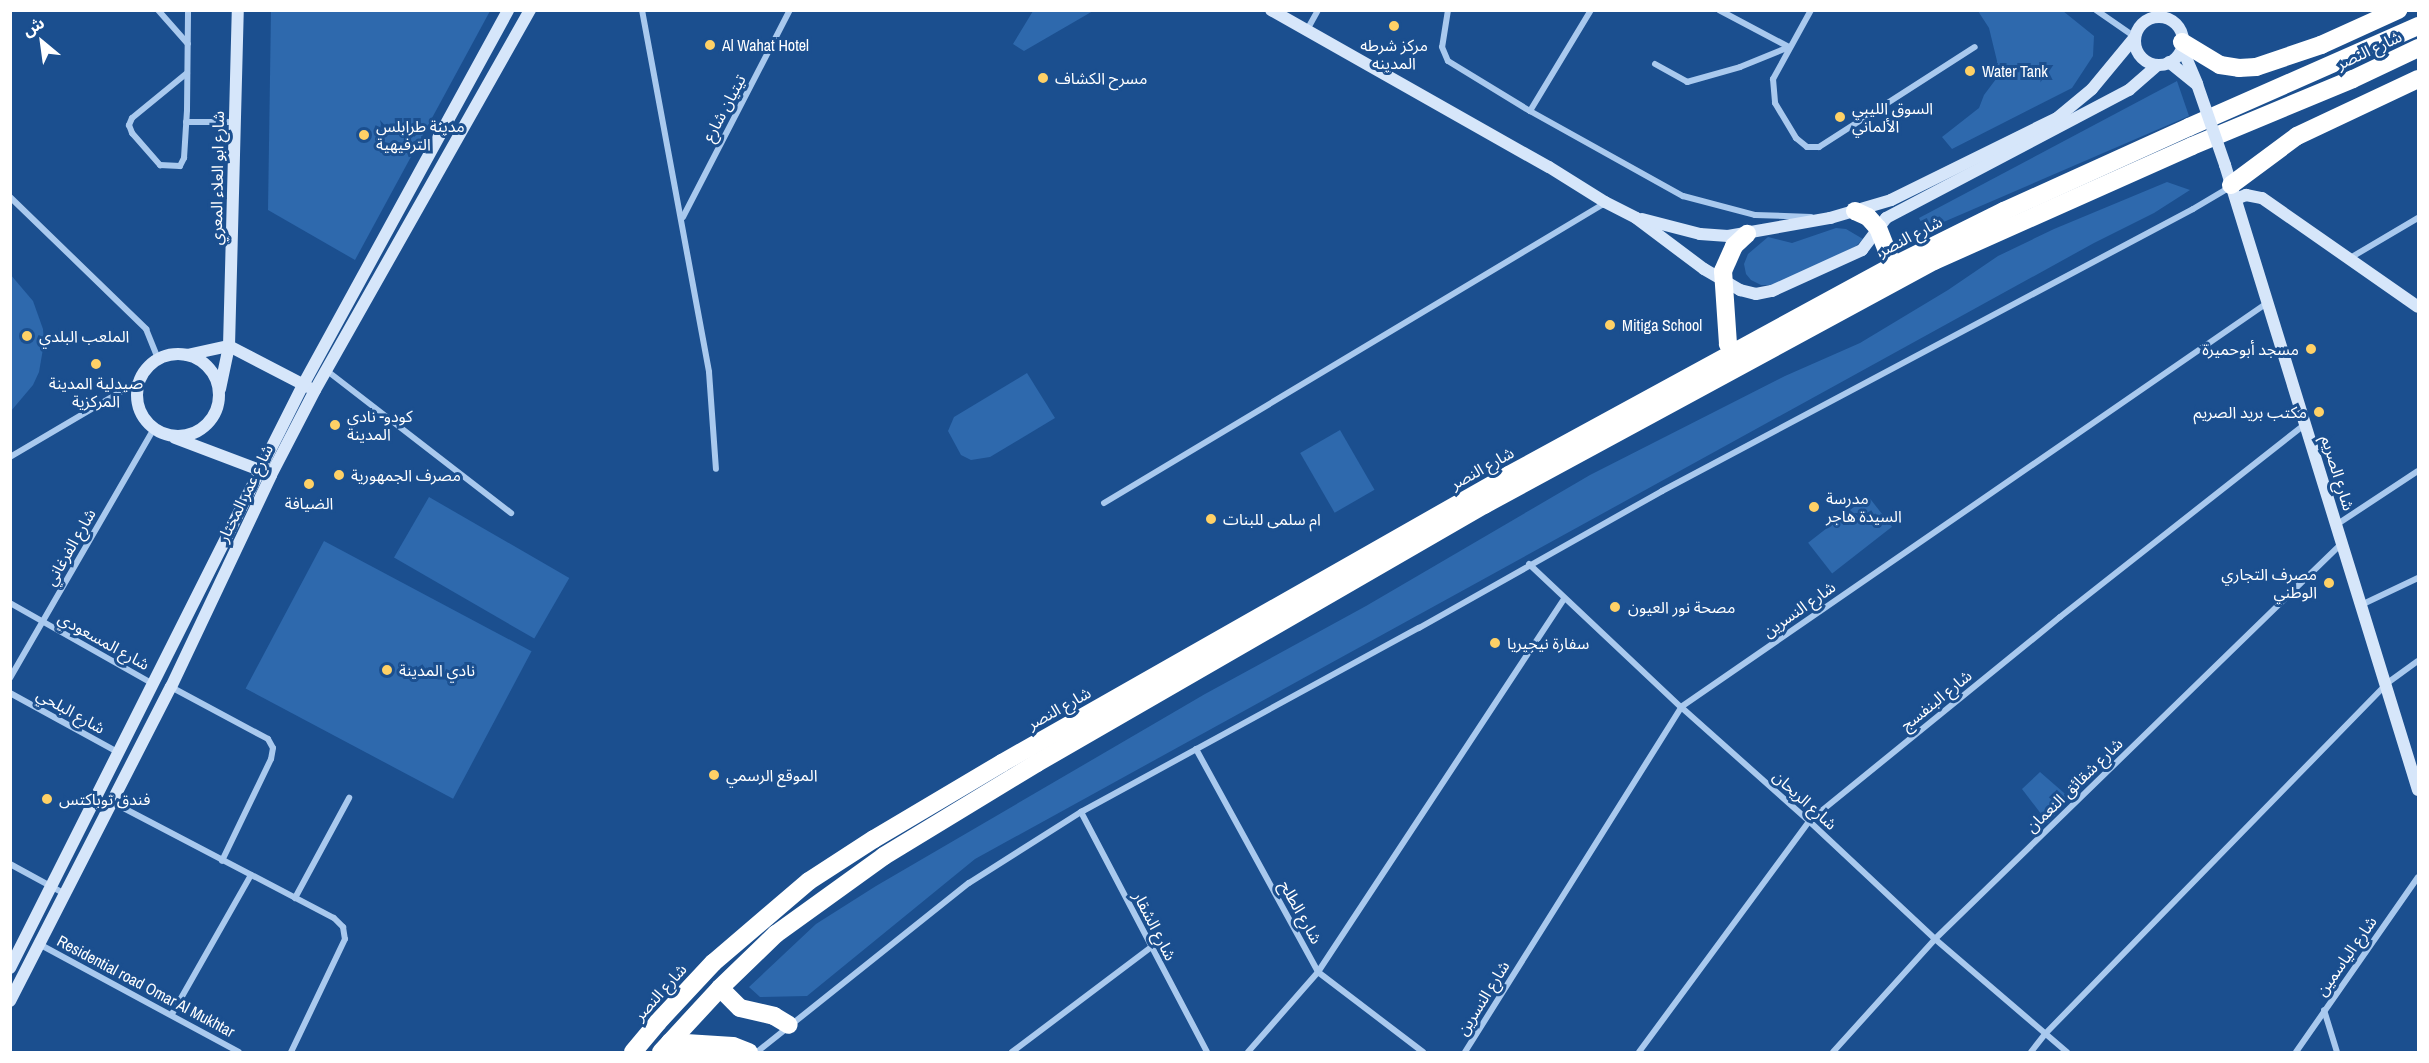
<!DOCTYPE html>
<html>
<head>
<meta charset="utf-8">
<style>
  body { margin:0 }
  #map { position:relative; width:2429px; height:1063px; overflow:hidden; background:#1b4f8f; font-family:"Archivo Narrow","Noto Sans Arabic",sans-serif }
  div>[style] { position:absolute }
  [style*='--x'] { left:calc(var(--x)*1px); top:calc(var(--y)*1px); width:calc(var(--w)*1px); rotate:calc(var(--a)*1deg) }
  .green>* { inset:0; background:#2e69ad; transform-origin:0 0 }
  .street>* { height:6px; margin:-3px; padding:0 3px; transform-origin:3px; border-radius:3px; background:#a9c9ee }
  .secondary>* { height:12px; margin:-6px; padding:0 6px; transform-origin:6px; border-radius:6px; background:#d6e6fa }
  .secondary>.ring { margin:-6px; padding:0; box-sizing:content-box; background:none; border:12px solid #d6e6fa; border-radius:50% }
  .highway>* { height:18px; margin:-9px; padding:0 9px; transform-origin:9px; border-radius:9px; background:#fff }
  .secondary-bridge>* { height:12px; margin:-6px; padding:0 6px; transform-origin:6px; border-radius:6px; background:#d6e6fa }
  .dots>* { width:16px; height:16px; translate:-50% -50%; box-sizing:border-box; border:3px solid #1b4f8f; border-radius:50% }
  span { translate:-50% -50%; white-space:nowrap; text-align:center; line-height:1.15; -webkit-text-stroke:6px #1b4f8f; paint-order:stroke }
  .poi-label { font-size:16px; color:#fff }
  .left { translate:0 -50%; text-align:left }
  .right { translate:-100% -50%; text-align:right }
  .street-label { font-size:16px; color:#fff }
  .frame { position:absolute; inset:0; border:12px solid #fff; pointer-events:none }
  .north { position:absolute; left:12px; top:12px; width:60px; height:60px; -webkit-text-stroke:4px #1b4f8f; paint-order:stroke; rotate:331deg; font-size:16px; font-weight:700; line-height:24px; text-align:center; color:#fff }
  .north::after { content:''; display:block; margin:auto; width:21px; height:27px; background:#fff; clip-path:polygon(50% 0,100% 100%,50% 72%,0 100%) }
</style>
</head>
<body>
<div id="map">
  <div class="green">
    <div style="clip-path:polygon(271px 11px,490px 11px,355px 260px,268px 210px)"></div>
    <div style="clip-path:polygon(1033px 11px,1033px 10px,1093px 11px,1024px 51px,1013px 44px)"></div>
    <div style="clip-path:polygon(1978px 11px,2063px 11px,2094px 36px,2093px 56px,2072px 88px,1952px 149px,1942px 137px,1979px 108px,1984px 95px,1996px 79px,1997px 61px,1989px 28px)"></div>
    <div style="clip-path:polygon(2177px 81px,2189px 116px,1925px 230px,1919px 218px)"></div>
    <div style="clip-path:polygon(2167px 182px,2190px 190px,2154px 213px,2094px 243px,975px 859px,807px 996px,760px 997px,749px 987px,816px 924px,876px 886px,1205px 694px,1366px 606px,1590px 475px,1785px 376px,1860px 343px,1948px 290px,1998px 256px,2054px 229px)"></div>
    <div style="clip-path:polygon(1836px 228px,1846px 229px,1863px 239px,1856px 246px,1778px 285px,1761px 285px,1751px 280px,1746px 274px,1744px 264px,1748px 254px,1768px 237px,1792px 243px)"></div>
    <div style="clip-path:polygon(10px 274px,33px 301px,43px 329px,44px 343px,39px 372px,33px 385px,11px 411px)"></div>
    <div style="clip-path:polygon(1027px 373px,1055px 418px,990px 457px,971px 460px,961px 455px,948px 431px,954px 417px)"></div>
    <div style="left:1340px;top:430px;width:69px;height:46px;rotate:60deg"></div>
    <div style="left:1868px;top:496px;width:39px;height:76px;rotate:52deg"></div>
    <div style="left:429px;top:497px;width:162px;height:70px;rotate:30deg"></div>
    <div style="left:324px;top:541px;width:235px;height:167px;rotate:28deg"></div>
    <div style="clip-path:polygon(2040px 772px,2071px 799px,2048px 823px,2022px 789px)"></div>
  </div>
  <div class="street">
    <div style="--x:158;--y:10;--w:45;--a:48.6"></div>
    <div style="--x:642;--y:10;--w:368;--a:79.5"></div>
    <div style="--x:709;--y:372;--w:97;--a:85.9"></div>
    <div style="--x:1448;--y:10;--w:37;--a:99"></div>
    <div style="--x:1442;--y:47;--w:15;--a:67"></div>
    <div style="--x:1448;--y:61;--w:96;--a:31.4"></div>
    <div style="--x:1530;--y:111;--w:175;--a:29.1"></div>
    <div style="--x:1683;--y:196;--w:74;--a:14.8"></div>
    <div style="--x:1755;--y:215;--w:56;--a:2"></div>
    <div style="--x:1719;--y:10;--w:79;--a:27.9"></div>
    <div style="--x:1811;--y:10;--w:79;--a:118.8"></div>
    <div style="--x:1773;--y:79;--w:24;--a:85"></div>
    <div style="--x:1775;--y:103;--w:41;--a:59"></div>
    <div style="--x:1796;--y:138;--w:14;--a:39"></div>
    <div style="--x:1807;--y:147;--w:12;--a:0"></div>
    <div style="--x:1819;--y:147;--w:185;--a:-32.7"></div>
    <div style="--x:2096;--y:10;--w:47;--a:34.7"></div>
    <div style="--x:1307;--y:30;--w:23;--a:-61"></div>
    <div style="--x:1655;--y:64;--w:37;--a:29"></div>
    <div style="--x:1687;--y:82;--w:55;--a:-15.8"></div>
    <div style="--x:1740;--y:67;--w:53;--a:-22.2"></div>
    <div style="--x:187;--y:73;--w:71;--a:140.7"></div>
    <div style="--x:132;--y:118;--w:8;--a:113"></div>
    <div style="--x:129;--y:125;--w:9;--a:69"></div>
    <div style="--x:132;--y:133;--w:43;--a:48.8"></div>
    <div style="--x:160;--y:165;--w:20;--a:3"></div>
    <div style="--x:180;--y:166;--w:9;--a:-63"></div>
    <div style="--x:184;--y:158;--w:48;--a:-86.4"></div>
    <div style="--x:187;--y:110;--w:100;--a:-89.4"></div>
    <div style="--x:1530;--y:111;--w:118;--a:-58.9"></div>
    <div style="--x:186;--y:122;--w:48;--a:0"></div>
    <div style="--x:10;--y:197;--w:190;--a:44.1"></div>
    <div style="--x:146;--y:329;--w:32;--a:68"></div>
    <div style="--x:683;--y:217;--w:233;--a:-62.7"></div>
    <div style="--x:2350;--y:258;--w:79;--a:-30.5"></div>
    <div style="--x:326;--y:370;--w:234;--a:37.7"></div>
    <div style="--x:10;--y:457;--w:150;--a:-30.5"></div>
    <div style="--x:1104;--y:503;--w:584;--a:-30.91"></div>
    <div style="--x:2336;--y:525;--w:98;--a:-33.4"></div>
    <div style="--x:1529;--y:564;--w:209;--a:43.3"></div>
    <div style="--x:1681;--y:707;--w:171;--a:41.7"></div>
    <div style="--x:1809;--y:821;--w:173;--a:43.1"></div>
    <div style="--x:1935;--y:939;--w:174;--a:40.6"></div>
    <div style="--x:10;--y:603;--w:164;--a:29.5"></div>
    <div style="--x:2361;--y:605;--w:63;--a:-25.3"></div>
    <div style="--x:10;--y:678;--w:288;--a:-60"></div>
    <div style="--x:171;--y:687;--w:110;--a:28.2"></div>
    <div style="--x:268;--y:739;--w:10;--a:61"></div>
    <div style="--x:273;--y:748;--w:11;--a:100"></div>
    <div style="--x:271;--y:759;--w:113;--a:115.7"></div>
    <div style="--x:10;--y:693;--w:124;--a:28.8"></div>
    <div style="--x:1196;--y:749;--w:254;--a:61.3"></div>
    <div style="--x:1318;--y:972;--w:132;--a:37.3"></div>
    <div style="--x:112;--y:802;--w:250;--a:27.6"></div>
    <div style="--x:334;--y:918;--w:13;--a:45"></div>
    <div style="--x:343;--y:927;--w:12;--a:81"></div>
    <div style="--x:345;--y:939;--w:125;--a:115.5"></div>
    <div style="--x:1081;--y:812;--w:271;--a:62.3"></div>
    <div style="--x:10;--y:864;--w:63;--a:28.6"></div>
    <div style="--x:295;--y:898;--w:114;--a:-61.6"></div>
    <div style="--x:39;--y:944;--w:227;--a:28.4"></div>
    <div style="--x:2324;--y:1010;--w:44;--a:72.8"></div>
    <div style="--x:172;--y:1014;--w:160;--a:-60.4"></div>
    <div style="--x:757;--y:1052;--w:271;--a:-38.6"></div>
    <div style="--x:969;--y:883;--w:133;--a:-32.4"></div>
    <div style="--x:1081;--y:812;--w:385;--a:-28.6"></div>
    <div style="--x:1419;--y:628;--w:279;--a:-29.4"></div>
    <div style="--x:1662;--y:491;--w:601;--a:-27.97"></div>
    <div style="--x:2193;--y:209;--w:43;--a:-30.7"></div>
    <div style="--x:1012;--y:1052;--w:173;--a:-37"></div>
    <div style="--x:1248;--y:1052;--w:106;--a:-48.8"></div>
    <div style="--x:1318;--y:972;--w:447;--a:-56.6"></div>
    <div style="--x:1465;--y:1052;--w:407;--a:-57.9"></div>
    <div style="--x:1681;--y:707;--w:712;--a:-34.58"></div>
    <div style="--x:1639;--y:1052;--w:287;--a:-53.6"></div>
    <div style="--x:1809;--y:821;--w:323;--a:-39.1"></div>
    <div style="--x:2060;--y:617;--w:312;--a:-38.2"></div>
    <div style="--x:1833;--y:1052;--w:152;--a:-47.9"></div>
    <div style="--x:1935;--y:939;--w:566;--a:-44.21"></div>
    <div style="--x:2031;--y:1052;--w:23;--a:-52"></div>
    <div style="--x:2045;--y:1034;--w:489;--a:-45.7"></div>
    <div style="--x:2386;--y:684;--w:39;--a:-36"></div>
    <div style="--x:2296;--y:1052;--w:213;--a:-55.1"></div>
  </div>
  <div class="secondary">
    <div style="--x:1271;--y:10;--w:319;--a:29.5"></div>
    <div style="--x:1549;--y:167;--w:66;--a:32"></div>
    <div style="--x:1605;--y:202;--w:35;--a:27"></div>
    <div style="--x:1636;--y:218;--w:85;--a:36.9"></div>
    <div style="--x:1704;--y:269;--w:42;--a:30.3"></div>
    <div style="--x:1740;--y:290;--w:16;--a:14"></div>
    <div style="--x:1756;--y:294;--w:16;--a:-11"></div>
    <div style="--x:1772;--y:291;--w:99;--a:-24.5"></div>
    <div style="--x:1862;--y:250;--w:40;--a:-53"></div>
    <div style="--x:1886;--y:218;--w:275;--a:-27.8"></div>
    <div style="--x:2129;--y:90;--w:38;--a:-41"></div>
    <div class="ring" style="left:2135px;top:17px;width:36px;height:36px"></div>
    <div style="--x:2182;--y:48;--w:39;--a:67"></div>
    <div style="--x:2169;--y:62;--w:35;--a:39"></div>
    <div style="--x:2225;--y:165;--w:654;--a:72.84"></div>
    <div style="--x:2236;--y:199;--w:11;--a:-22"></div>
    <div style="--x:2246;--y:195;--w:16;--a:11"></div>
    <div style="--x:2262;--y:198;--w:190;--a:34.9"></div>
    <div style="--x:1642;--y:219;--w:60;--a:14.5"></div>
    <div style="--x:1700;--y:234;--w:28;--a:4"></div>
    <div style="--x:1728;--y:236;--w:104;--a:-10"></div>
    <div style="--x:1830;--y:218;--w:64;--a:-16.4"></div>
    <div style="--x:1891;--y:200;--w:185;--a:-26.3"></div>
    <div style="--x:2057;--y:118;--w:45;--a:-39.6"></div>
    <div style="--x:2092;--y:89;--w:67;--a:-50.4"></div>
    <div class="ring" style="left:137px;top:354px;width:70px;height:70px"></div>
    <div style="--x:187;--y:355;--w:43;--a:-12.1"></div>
    <div style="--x:229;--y:346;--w:89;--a:27.4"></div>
    <div style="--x:220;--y:389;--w:44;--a:-78.2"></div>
    <div style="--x:229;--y:346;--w:336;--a:-88.5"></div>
    <div style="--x:175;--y:438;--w:96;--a:20.7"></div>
    <div style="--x:10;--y:968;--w:652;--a:-63.32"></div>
    <div style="--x:303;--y:385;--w:427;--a:-61.3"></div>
    <div style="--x:10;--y:1001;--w:353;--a:-62.9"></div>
    <div style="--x:171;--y:687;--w:234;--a:-64.7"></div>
    <div style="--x:271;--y:475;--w:96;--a:-62.6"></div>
    <div style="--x:315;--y:390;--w:437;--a:-60.5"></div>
  </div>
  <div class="highway">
    <div style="--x:2182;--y:42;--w:44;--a:31.2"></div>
    <div style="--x:2220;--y:65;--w:19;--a:9"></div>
    <div style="--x:2239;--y:68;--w:17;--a:-3"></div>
    <div style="--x:2256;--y:67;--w:69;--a:-18.7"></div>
    <div style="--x:2321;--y:45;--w:85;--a:-24.4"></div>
    <div style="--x:2231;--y:185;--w:82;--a:-36.6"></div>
    <div style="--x:2297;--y:136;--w:134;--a:-25.2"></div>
    <div style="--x:1855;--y:211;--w:14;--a:25"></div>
    <div style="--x:1868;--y:217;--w:15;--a:48"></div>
    <div style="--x:1878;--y:228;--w:41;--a:68.5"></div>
    <div style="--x:1893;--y:266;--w:12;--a:90"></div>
    <div style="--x:1738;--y:362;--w:21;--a:-119"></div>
    <div style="--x:1728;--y:344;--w:73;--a:-93.9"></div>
    <div style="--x:1723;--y:271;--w:27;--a:-66"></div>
    <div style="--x:1734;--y:246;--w:18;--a:-43"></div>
    <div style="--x:720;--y:988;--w:28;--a:45"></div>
    <div style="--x:740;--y:1008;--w:35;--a:13"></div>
    <div style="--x:774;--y:1016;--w:17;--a:31"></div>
    <div style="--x:670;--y:1042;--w:63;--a:3.6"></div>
    <div style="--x:733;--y:1046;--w:17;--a:21"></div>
    <div style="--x:633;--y:1052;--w:39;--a:-50"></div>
    <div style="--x:658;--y:1022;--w:81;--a:-47"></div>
    <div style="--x:713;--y:963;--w:126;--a:-40.5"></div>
    <div style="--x:809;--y:881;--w:77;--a:-32.9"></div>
    <div style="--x:874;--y:839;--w:149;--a:-30.7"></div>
    <div style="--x:1002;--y:763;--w:583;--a:-29.6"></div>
    <div style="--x:1509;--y:475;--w:437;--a:-28.6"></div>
    <div style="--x:1893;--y:266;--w:124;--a:-26.4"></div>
    <div style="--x:2004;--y:211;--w:203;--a:-24.4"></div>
    <div style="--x:2189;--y:127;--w:250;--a:-23.8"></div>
    <div style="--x:661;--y:1052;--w:87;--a:-47.3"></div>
    <div style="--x:720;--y:988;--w:78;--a:-44"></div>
    <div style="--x:776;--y:934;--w:133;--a:-35.8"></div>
    <div style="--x:884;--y:856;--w:179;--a:-31.3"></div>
    <div style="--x:1037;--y:763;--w:516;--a:-29.99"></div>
    <div style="--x:1484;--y:505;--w:512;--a:-28.47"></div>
    <div style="--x:1934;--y:261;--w:282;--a:-24"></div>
    <div style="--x:2192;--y:146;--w:174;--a:-22.6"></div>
    <div style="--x:2353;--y:79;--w:72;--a:-25.5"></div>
  </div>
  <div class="secondary-bridge">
    <div style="--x:2197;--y:84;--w:86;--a:70.9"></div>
  </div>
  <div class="dots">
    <div style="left:1394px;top:26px;background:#ffd166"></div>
    <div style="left:710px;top:45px;background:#ffd166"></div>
    <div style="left:1970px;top:71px;background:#ffd166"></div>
    <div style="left:1043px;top:78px;background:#ffd166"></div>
    <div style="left:1840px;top:117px;background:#ffd166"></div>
    <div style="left:364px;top:135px;background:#ffd166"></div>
    <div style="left:1610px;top:325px;background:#ffd166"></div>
    <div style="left:27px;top:336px;background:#ffd166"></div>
    <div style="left:2311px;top:349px;background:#ffd166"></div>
    <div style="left:96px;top:364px;background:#ffd166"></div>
    <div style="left:2319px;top:412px;background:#ffd166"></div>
    <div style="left:335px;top:425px;background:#ffd166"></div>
    <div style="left:339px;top:475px;background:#ffd166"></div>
    <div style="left:309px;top:484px;background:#ffd166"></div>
    <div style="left:1814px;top:507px;background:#ffd166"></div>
    <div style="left:1211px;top:519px;background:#ffd166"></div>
    <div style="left:2329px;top:583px;background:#ffd166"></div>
    <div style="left:1615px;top:607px;background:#ffd166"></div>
    <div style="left:1495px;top:643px;background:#ffd166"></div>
    <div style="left:387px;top:670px;background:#ffd166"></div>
    <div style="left:714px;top:775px;background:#ffd166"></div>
    <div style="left:47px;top:799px;background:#ffd166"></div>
  </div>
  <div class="poi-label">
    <span class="left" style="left:722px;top:45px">Al Wahat Hotel</span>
    <span style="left:1394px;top:54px">مركز شرطه<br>المدينه</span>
    <span class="left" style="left:1982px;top:71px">Water Tank</span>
    <span class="left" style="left:1055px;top:78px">مسرح الكشاف</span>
    <span class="left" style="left:1852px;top:117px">السوق الليبي<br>الألماني</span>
    <span class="left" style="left:376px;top:135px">مدينة طرابلس<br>الترفيهية</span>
    <span class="left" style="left:1622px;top:325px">Mitiga School</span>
    <span class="left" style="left:39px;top:336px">الملعب البلدي</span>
    <span class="right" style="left:2299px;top:349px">مسجد أبوحميرة</span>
    <span style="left:96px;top:392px">صيدلية المدينة<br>المركزية</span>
    <span class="right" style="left:2307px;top:412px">مكتب بريد الصريم</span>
    <span class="left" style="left:347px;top:425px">كودو- نادي<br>المدينة</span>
    <span class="left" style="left:351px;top:475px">مصرف الجمهورية</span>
    <span class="left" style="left:1826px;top:507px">مدرسة<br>السيدة هاجر</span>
    <span style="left:309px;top:503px">الضيافة</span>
    <span class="left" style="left:1223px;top:519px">ام سلمى للبنات</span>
    <span class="right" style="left:2317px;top:583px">مصرف التجاري<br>الوطني</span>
    <span class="left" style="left:1628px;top:607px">مصحة نور العيون</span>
    <span class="left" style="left:1507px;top:643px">سفارة نيجيريا</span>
    <span class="left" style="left:399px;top:670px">نادي المدينة</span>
    <span class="left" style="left:726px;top:775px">الموقع الرسمي</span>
    <span class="left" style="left:59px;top:799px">فندق توباكتس</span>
  </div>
  <div class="street-label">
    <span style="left:2369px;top:50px;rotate:-25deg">شارع النصر</span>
    <span style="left:724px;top:108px;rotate:-62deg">تيتيان شارع</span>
    <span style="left:217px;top:178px;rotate:-89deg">شارع ابو العلاء المعري</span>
    <span style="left:1910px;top:236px;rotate:-27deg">شارع النصر</span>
    <span style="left:1482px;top:468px;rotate:-29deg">شارع النصر</span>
    <span style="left:2338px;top:473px;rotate:73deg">شارع الصريم</span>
    <span style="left:245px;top:493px;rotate:-64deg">شارع عمر المختار</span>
    <span style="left:70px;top:547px;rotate:-60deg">شارع الفرغاني</span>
    <span style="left:1799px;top:609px;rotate:-35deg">شارع النسرين</span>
    <span style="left:104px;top:641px;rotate:29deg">شارع المسعودي</span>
    <span style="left:1936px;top:700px;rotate:-39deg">شارع البنفسج</span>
    <span style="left:1059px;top:708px;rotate:-29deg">شارع النصر</span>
    <span style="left:71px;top:711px;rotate:29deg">شارع البلحي</span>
    <span style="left:2074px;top:785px;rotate:-44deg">شارع شقائق النعمان</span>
    <span style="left:1805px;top:800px;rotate:42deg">شارع الريحان</span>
    <span style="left:1301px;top:912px;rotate:61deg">شارع الطلح</span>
    <span style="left:1155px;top:926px;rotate:63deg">شارع الشقار</span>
    <span style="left:2346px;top:956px;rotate:-55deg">شارع الياسمين</span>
    <span style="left:146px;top:986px;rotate:28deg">Residential road Omar Al Mukhtar</span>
    <span style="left:660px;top:992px;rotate:-48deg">شارع النصر</span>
    <span style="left:1483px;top:998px;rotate:-58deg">شارع النسرين</span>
  </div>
  <div class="frame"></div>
  <div class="north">ش</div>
</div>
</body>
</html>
